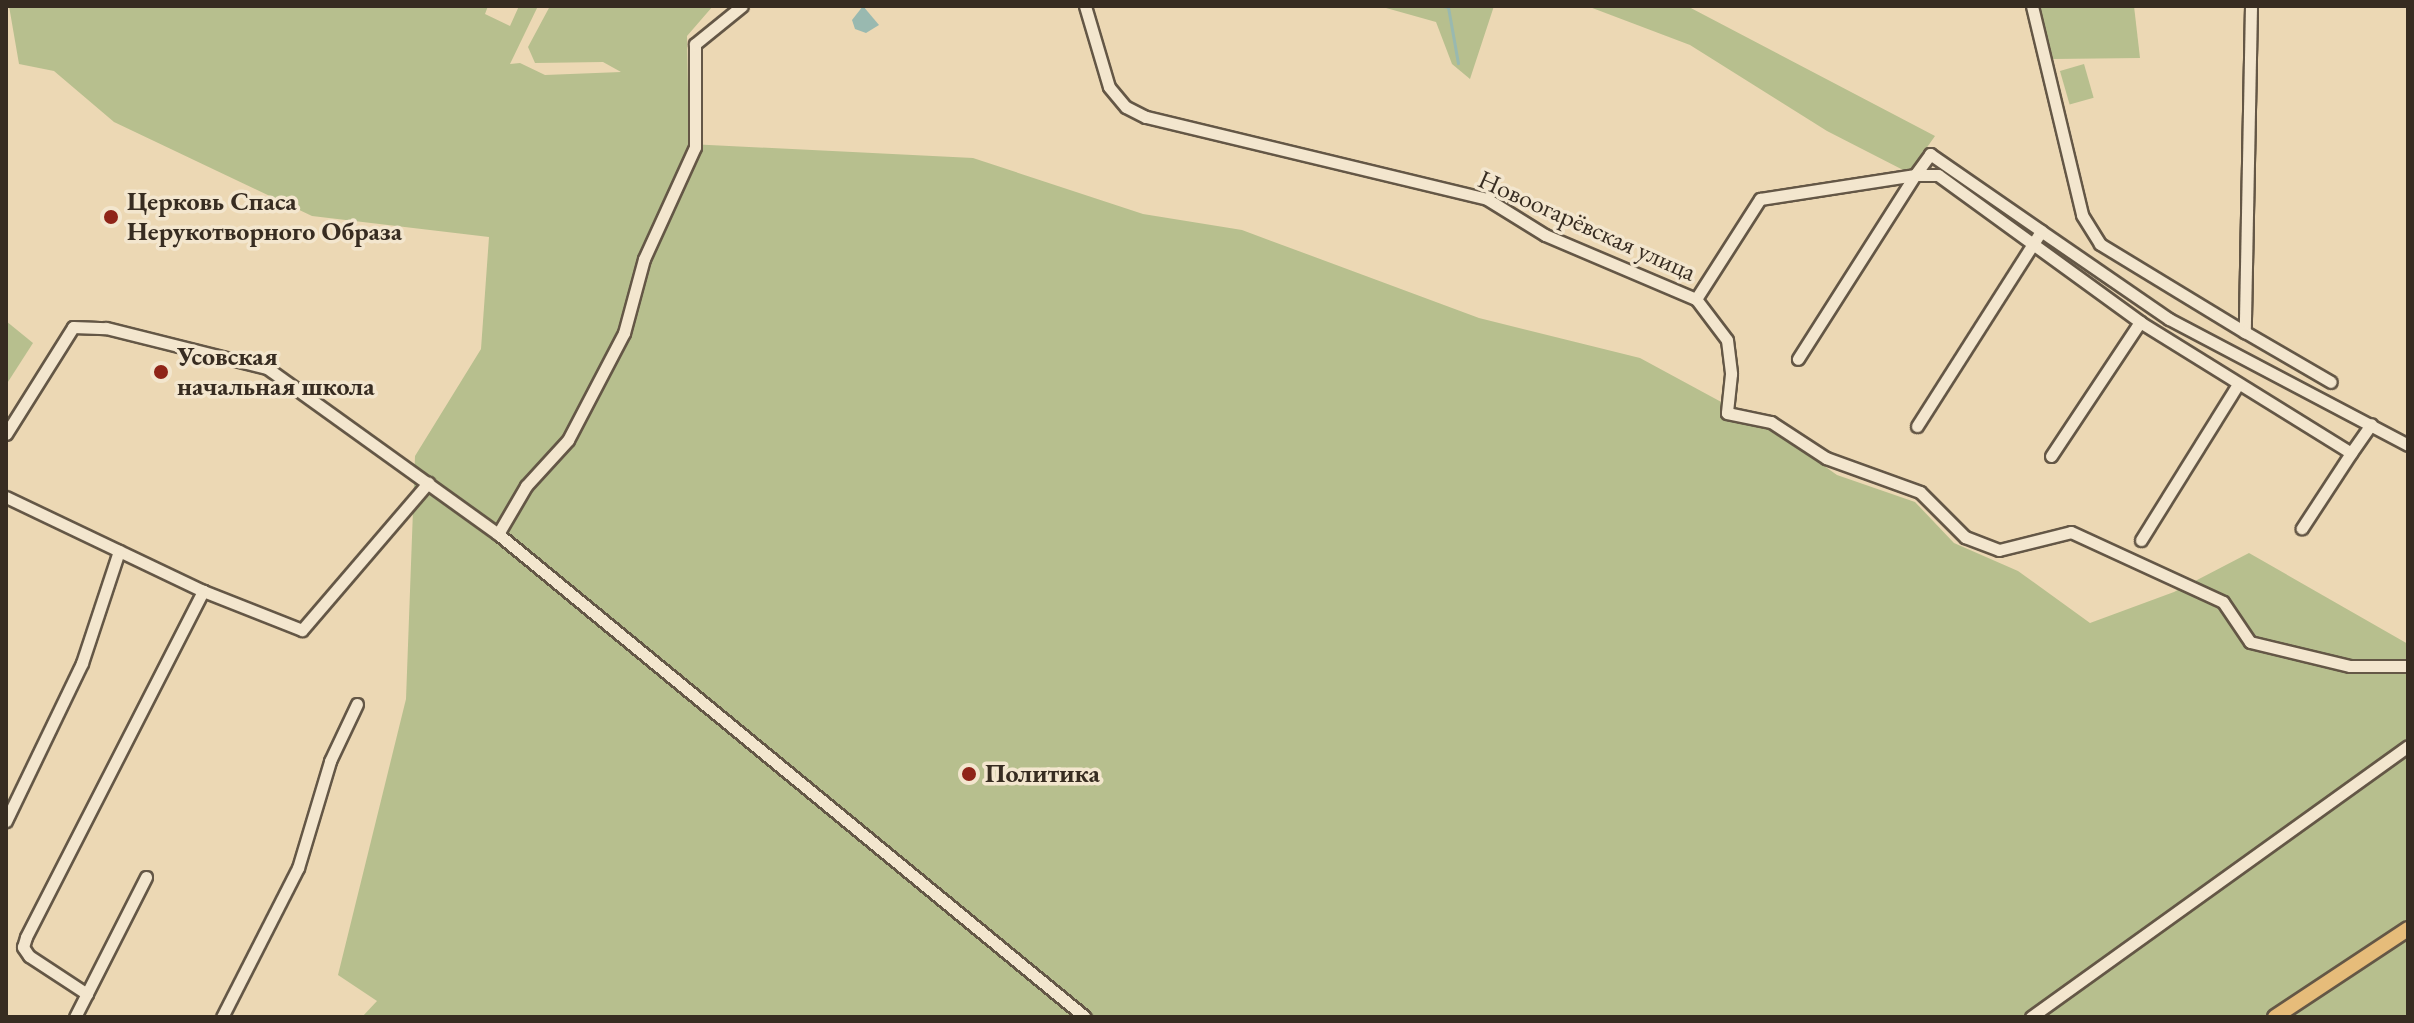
<!DOCTYPE html>
<html>
<head>
<meta charset="utf-8">
<style>
  body { margin:0 }
  #map { position:relative; width:2414px; height:1023px; overflow:hidden; background:#ecd8b4; font-family:"EB Garamond",serif }
  div>[style] { position:absolute }
  [style*='--x'] { left:calc(var(--x)*1px); top:calc(var(--y)*1px); width:calc(var(--w)*1px); rotate:calc(var(--a)*1deg) }
  .green>* { inset:0; background:#b7bf8e; transform-origin:0 0 }
  .water>* { inset:0; background:#99b9b0 }
  .stream>* { height:3px; margin:-1.5px; padding:0 1.5px; transform-origin:1.5px; border-radius:1.5px; background:#99b9b0 }
  .roads { filter:drop-shadow(2px 0 #645746) drop-shadow(-2px 0 #645746) drop-shadow(0 2px #645746) drop-shadow(0 -2px #645746) }
  .minor>* { height:11px; margin:-5.5px; padding:0 5.5px; transform-origin:5.5px; border-radius:5.5px; background:#f3e6ce }
  .major>* { height:14px; margin:-7px; padding:0 7px; transform-origin:7px; border-radius:7px; background:#e6bc7a }
  .dots>* { width:22px; height:22px; translate:-50% -50%; box-sizing:border-box; border:4px solid #f3e6ce; border-radius:50% }
  span { translate:-50% -50%; white-space:nowrap; text-align:center; line-height:1.15; -webkit-text-stroke:7px #f3e6ce; paint-order:stroke }
  .poi-label { font-size:26px; color:#372c21; font-weight:700 }
  .left { translate:0 -50%; text-align:left }
  .street-label { font-size:26px; color:#372c21 }
  .frame { position:absolute; inset:0; border:8px solid #372c21; pointer-events:none }
</style>
</head>
<body>
<div id="map">
  <div class="green">
    <div style="clip-path:polygon(9px 6px,488px 6px,485px 14px,510px 26px,519px 6px,538px 6px,510px 64px,520px 63px,545px 75px,621px 72px,603px 62px,535px 63px,528px 47px,550px 6px,713px 6px,687px 36px,689px 144px,973px 158px,1143px 214px,1242px 230px,1479px 318px,1640px 358px,1773px 430px,1837px 475px,1915px 502px,1954px 543px,2018px 571px,2090px 623px,2174px 592px,2249px 553px,2408px 644px,2408px 1017px,362px 1017px,377px 1001px,338px 975px,406px 699px,415px 456px,481px 349px,489px 237px,312px 216px,114px 122px,54px 71px,19px 64px)"></div>
    <div style="clip-path:polygon(1379px 6px,1494px 6px,1470px 79px,1452px 64px,1436px 22px)"></div>
    <div style="clip-path:polygon(1587px 6px,1687px 6px,1935px 136px,1909px 173px,1827px 131px,1690px 45px)"></div>
    <div style="clip-path:polygon(2038px 6px,2134px 6px,2140px 58px,2053px 59px)"></div>
    <div style="left:2084px;top:64px;width:35px;height:25px;rotate:74deg"></div>
    <div style="clip-path:polygon(6px 321px,33px 343px,6px 385px)"></div>
  </div>
  <div class="water">
    <div style="clip-path:polygon(863px 6px,879px 25px,866px 33px,855px 29px,852px 20px)"></div>
  </div>
  <div class="stream">
    <div style="--x:1443;--y:6;--w:5;--a:11"></div>
    <div style="--x:1448;--y:7;--w:57;--a:79.9"></div>
  </div>
  <div class="roads">
    <div class="minor">
      <div style="--x:1085;--y:6;--w:84;--a:73.5"></div>
      <div style="--x:1109;--y:87;--w:26;--a:50"></div>
      <div style="--x:1126;--y:107;--w:22;--a:27"></div>
      <div style="--x:1146;--y:117;--w:351;--a:13.5"></div>
      <div style="--x:1487;--y:199;--w:68;--a:31.8"></div>
      <div style="--x:1545;--y:235;--w:164;--a:23"></div>
      <div style="--x:1696;--y:299;--w:51;--a:52.9"></div>
      <div style="--x:1727;--y:340;--w:34;--a:83"></div>
      <div style="--x:1731;--y:374;--w:39;--a:96"></div>
      <div style="--x:1727;--y:413;--w:45;--a:11.6"></div>
      <div style="--x:1771;--y:422;--w:66;--a:33.2"></div>
      <div style="--x:1826;--y:458;--w:100;--a:19.9"></div>
      <div style="--x:1920;--y:492;--w:64;--a:45"></div>
      <div style="--x:1965;--y:537;--w:36;--a:21"></div>
      <div style="--x:1999;--y:550;--w:74;--a:-14"></div>
      <div style="--x:2071;--y:532;--w:167;--a:24.7"></div>
      <div style="--x:2223;--y:602;--w:48;--a:56"></div>
      <div style="--x:2250;--y:642;--w:103;--a:13.5"></div>
      <div style="--x:2350;--y:666;--w:58;--a:0"></div>
      <div style="--x:2032;--y:6;--w:215;--a:76.5"></div>
      <div style="--x:2082;--y:215;--w:34;--a:58"></div>
      <div style="--x:2100;--y:244;--w:170;--a:31.3"></div>
      <div style="--x:2251;--y:6;--w:326;--a:91.1"></div>
      <div style="--x:2245;--y:332;--w:99;--a:30.2"></div>
      <div style="--x:1915;--y:175;--w:23;--a:0"></div>
      <div style="--x:1938;--y:175;--w:250;--a:36"></div>
      <div style="--x:2140;--y:322;--w:248;--a:31.8"></div>
      <div style="--x:2351;--y:453;--w:90;--a:123.2"></div>
      <div style="--x:1915;--y:175;--w:26;--a:-54"></div>
      <div style="--x:1930;--y:154;--w:135;--a:34.7"></div>
      <div style="--x:1696;--y:299;--w:119;--a:-57.4"></div>
      <div style="--x:1760;--y:199;--w:157;--a:-8.8"></div>
      <div style="--x:1915;--y:175;--w:218;--a:122.5"></div>
      <div style="--x:1917;--y:426;--w:231;--a:-57.5"></div>
      <div style="--x:2041;--y:231;--w:155;--a:34.5"></div>
      <div style="--x:2169;--y:319;--w:270;--a:27.8"></div>
      <div style="--x:6;--y:434;--w:126;--a:-57.9"></div>
      <div style="--x:73;--y:327;--w:33;--a:2"></div>
      <div style="--x:106;--y:328;--w:166;--a:14"></div>
      <div style="--x:267;--y:368;--w:284;--a:35.7"></div>
      <div style="--x:498;--y:534;--w:760;--a:39.45"></div>
      <div style="--x:2351;--y:453;--w:35;--a:-55"></div>
      <div style="--x:2051;--y:456;--w:161;--a:-56.4"></div>
      <div style="--x:6;--y:497;--w:218;--a:25.5"></div>
      <div style="--x:203;--y:591;--w:106;--a:21.5"></div>
      <div style="--x:302;--y:630;--w:194;--a:-49.4"></div>
      <div style="--x:498;--y:534;--w:56;--a:-59.7"></div>
      <div style="--x:526;--y:486;--w:62;--a:-47.6"></div>
      <div style="--x:568;--y:440;--w:121;--a:-62.4"></div>
      <div style="--x:624;--y:333;--w:77;--a:-74.9"></div>
      <div style="--x:644;--y:259;--w:123;--a:-65.5"></div>
      <div style="--x:695;--y:147;--w:103;--a:-90"></div>
      <div style="--x:695;--y:44;--w:60;--a:-39"></div>
      <div style="--x:2141;--y:540;--w:184;--a:-58.1"></div>
      <div style="--x:6;--y:821;--w:175;--a:-64.3"></div>
      <div style="--x:82;--y:663;--w:118;--a:-71.7"></div>
      <div style="--x:87;--y:994;--w:69;--a:-146.8"></div>
      <div style="--x:29;--y:956;--w:11;--a:-124"></div>
      <div style="--x:23;--y:947;--w:10;--a:-73"></div>
      <div style="--x:26;--y:937;--w:389;--a:-62.9"></div>
      <div style="--x:75;--y:1017;--w:157;--a:-63.1"></div>
      <div style="--x:222;--y:1017;--w:167;--a:-63"></div>
      <div style="--x:298;--y:868;--w:112;--a:-73.3"></div>
      <div style="--x:330;--y:761;--w:63;--a:-64.7"></div>
      <div style="--x:2031;--y:1017;--w:464;--a:-35.7"></div>
    </div>
    <div class="major">
      <div style="--x:2275;--y:1017;--w:159;--a:-33.5"></div>
    </div>
  </div>
  <div class="dots">
    <div style="left:111px;top:217px;background:#8f2418"></div>
    <div style="left:161px;top:372px;background:#8f2418"></div>
    <div style="left:969px;top:774px;background:#8f2418"></div>
  </div>
  <div class="poi-label">
    <span class="left" style="left:127px;top:217px">Церковь Спаса<br>Нерукотворного Образа</span>
    <span class="left" style="left:177px;top:372px">Усовская<br>начальная школа</span>
    <span class="left" style="left:985px;top:774px">Политика</span>
  </div>
  <div class="street-label">
    <span style="left:1587px;top:226px;rotate:24deg">Новоогарёвская улица</span>
  </div>
  <div class="frame"></div>
</div>
</body>
</html>
